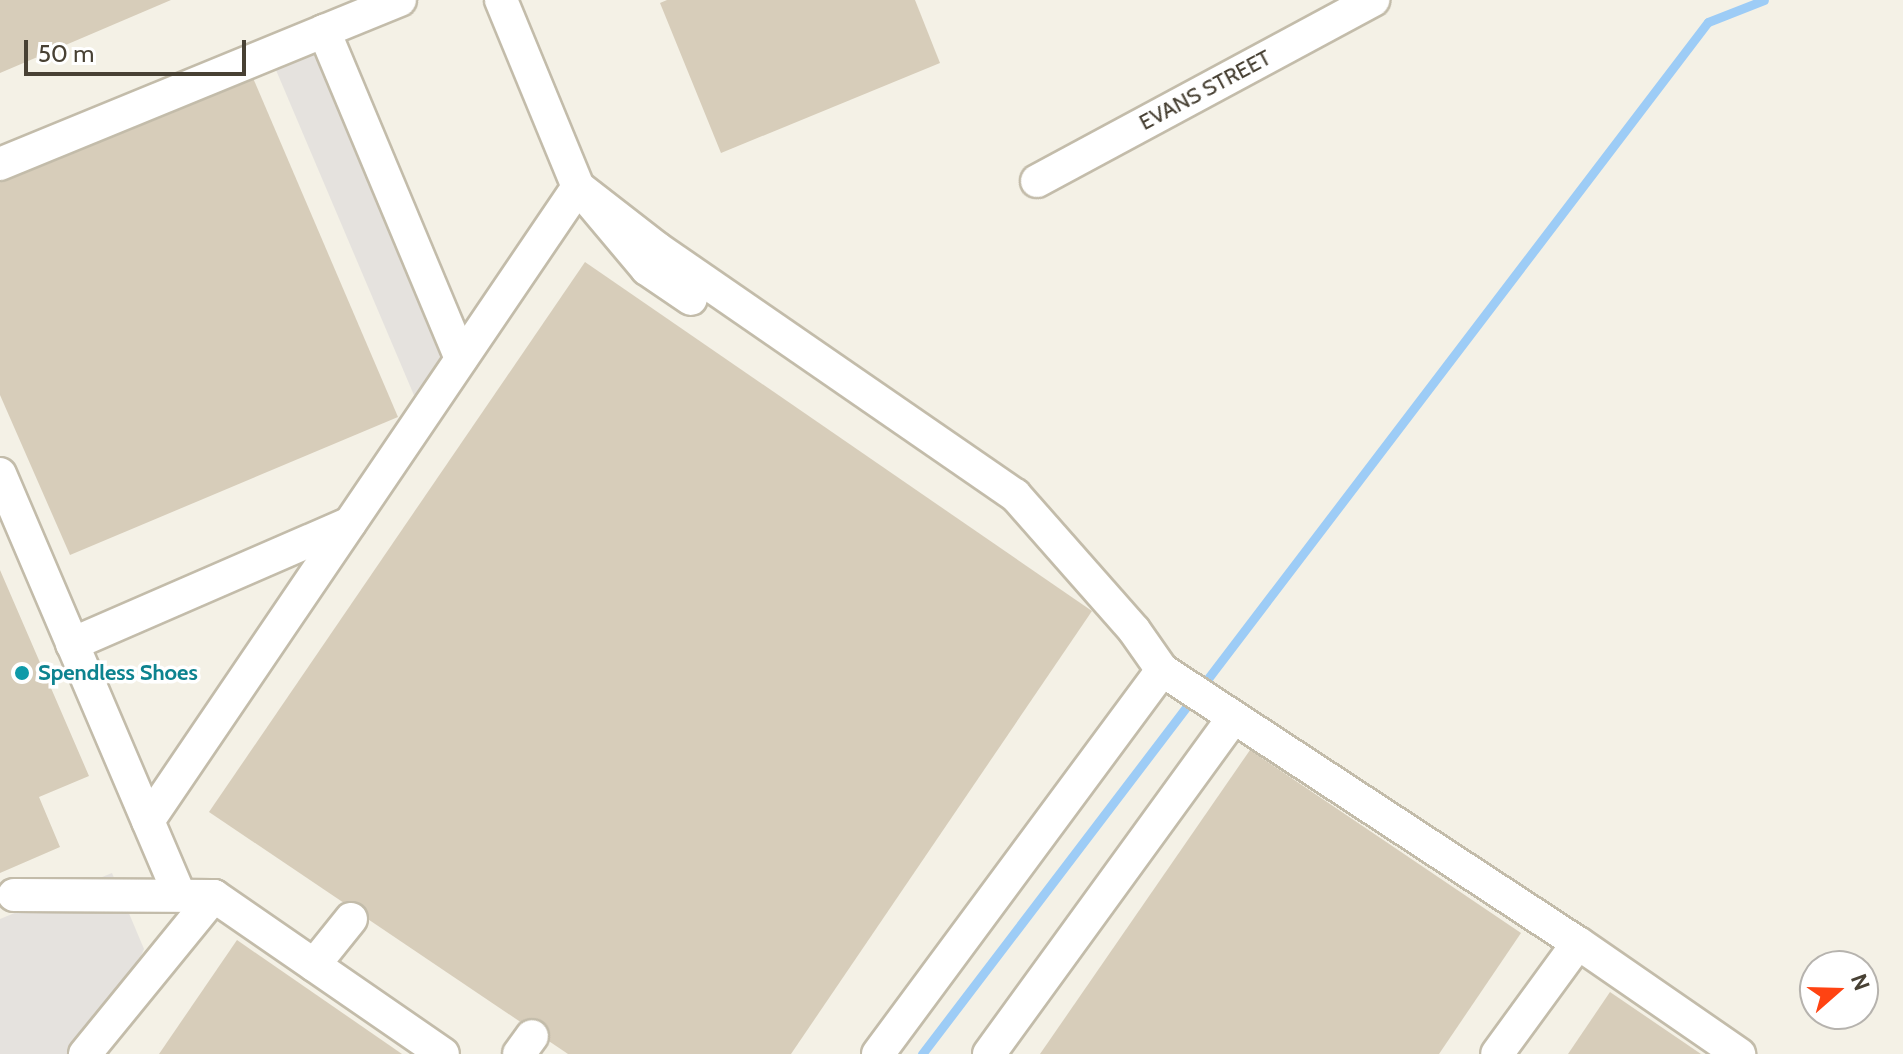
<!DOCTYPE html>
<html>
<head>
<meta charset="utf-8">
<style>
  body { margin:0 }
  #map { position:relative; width:1903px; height:1054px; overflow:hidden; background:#f4f1e6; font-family:Cabin,sans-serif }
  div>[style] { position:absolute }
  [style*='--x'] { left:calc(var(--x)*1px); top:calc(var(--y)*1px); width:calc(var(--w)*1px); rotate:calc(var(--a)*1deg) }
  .parking>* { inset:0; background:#e5e2de }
  .stream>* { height:9px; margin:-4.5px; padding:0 4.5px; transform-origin:4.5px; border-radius:4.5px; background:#9dccf6 }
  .building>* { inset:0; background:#d7cdba }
  .roads { filter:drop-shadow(2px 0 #c3bcaa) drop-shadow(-2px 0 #c3bcaa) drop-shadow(0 2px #c3bcaa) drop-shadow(0 -2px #c3bcaa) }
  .minor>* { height:32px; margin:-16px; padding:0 16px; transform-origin:16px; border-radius:16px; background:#fff }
  .dots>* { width:22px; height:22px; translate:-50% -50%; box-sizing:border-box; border:4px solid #fff; border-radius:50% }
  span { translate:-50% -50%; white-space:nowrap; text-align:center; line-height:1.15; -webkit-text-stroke:7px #fff; paint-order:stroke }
  .street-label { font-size:22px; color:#484134 }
  .culture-label { font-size:22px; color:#0d838f; font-weight:700 }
  .left { translate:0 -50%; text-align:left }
  .north { position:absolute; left:1799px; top:950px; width:80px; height:80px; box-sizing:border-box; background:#fff; border:2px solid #b6b3ae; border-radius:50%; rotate:70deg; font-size:22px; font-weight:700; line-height:32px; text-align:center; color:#484134 }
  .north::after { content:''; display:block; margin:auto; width:28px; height:36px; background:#ff4312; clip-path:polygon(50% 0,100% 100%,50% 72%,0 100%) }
  .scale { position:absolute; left:24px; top:40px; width:222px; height:36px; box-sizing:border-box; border:4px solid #484134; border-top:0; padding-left:10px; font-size:24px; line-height:28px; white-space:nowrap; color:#484134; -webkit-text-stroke:6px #fff; paint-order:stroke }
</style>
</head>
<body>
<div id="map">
  <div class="parking">
    <div style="clip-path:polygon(338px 36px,463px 338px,416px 400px,273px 63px)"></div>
    <div style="clip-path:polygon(112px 873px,144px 949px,132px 976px,72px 1054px,0 1054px,0 919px)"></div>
  </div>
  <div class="stream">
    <div style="--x:922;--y:1054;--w:1297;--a:-52.71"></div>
    <div style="--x:1708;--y:22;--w:60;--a:-21.4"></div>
  </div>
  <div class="building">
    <div style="clip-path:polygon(0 0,171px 0,0 73px)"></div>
    <div style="clip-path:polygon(667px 0,915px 0,940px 63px,721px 153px,660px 3px)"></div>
    <div style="clip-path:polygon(253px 78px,398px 417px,70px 555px,0 395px,0 182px)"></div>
    <div style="clip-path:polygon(585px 262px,1092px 611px,791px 1054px,568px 1054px,209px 812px)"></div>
    <div style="clip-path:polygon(0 570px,89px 776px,39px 797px,60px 847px,0 873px)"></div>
    <div style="clip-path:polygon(1250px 750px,1521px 933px,1439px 1054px,1040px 1054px)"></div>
    <div style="clip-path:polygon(237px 940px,402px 1054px,159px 1054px)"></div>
    <div style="clip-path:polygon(1610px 992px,1701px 1054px,1568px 1054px)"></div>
  </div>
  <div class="roads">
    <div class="minor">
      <div style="--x:501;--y:0;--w:202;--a:67.6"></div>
      <div style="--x:578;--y:187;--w:107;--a:49.9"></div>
      <div style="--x:647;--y:269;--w:53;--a:34.3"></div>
      <div style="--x:324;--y:31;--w:82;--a:-22.2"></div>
      <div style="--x:0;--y:164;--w:350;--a:-22.3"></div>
      <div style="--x:324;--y:31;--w:355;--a:67.3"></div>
      <div style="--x:1037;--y:181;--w:382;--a:-28.3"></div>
      <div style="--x:578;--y:187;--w:101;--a:37.8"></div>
      <div style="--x:658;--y:249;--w:434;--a:34.6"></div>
      <div style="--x:1015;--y:495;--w:180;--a:48.6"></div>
      <div style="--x:1134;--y:630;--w:49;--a:55"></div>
      <div style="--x:1162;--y:670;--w:498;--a:33.3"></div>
      <div style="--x:1578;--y:943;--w:137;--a:126.1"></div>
      <div style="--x:0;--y:474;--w:457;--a:66.9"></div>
      <div style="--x:72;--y:644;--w:303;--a:-23.5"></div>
      <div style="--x:148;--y:821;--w:766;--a:-55.85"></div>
      <div style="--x:14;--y:895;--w:200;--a:0.3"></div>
      <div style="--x:214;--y:896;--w:278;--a:34.6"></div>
      <div style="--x:1578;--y:943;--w:196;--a:34.6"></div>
      <div style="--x:314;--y:965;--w:59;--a:-51.2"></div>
      <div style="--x:85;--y:1054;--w:204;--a:-50.8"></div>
      <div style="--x:519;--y:1054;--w:22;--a:-54"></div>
      <div style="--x:878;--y:1054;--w:478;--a:-53.5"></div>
      <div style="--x:989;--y:1054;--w:415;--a:-54"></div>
    </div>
  </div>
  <div class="dots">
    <div style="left:22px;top:673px;background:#0f9aa8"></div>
  </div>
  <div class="street-label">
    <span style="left:1205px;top:90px;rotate:-28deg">EVANS STREET</span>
  </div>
  <div class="culture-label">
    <span class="left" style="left:38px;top:673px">Spendless Shoes</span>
  </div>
  <div class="north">N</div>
  <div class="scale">50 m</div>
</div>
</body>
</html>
